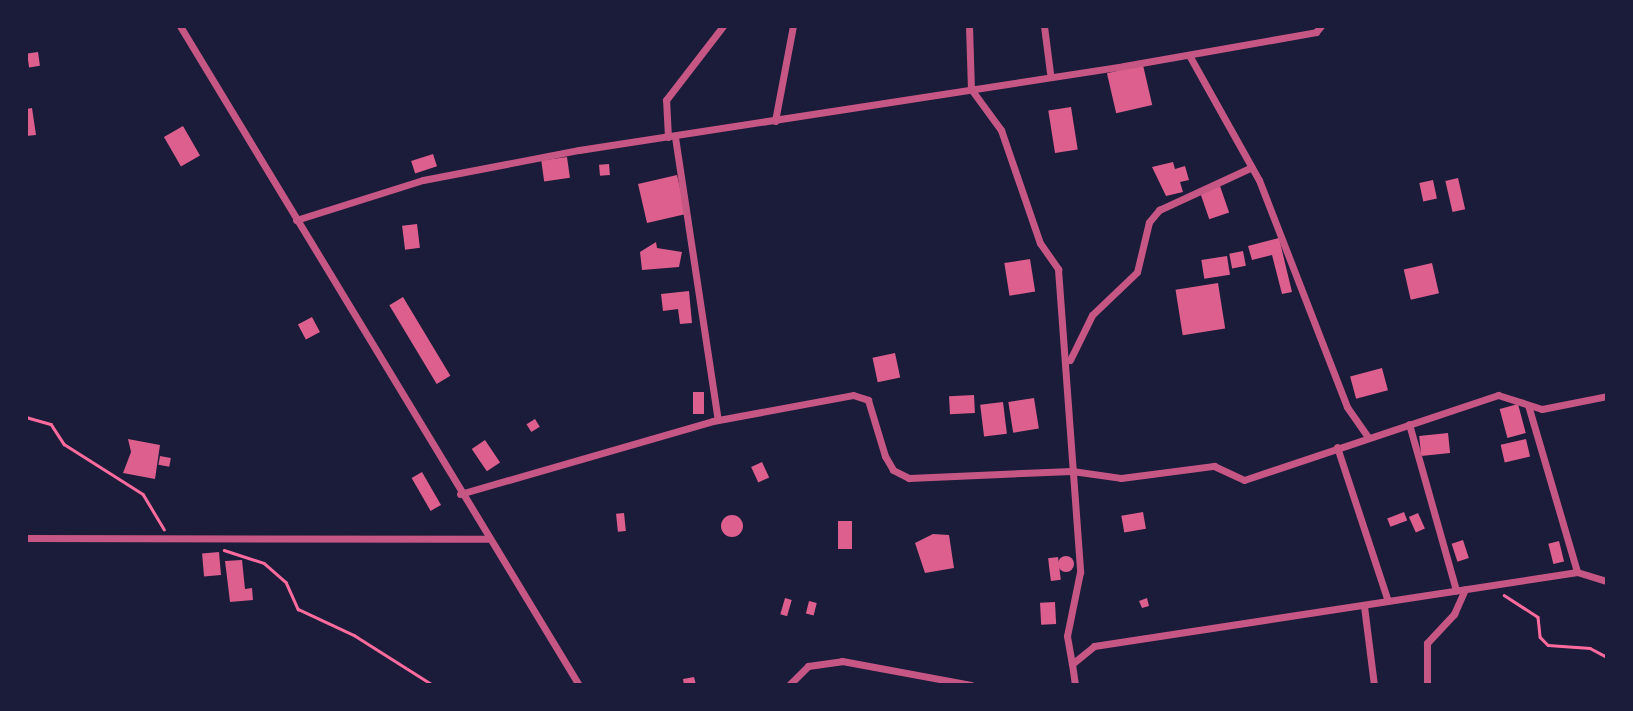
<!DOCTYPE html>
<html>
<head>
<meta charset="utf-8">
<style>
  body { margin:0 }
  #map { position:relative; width:1633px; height:711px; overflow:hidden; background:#1b1b3a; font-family:Figtree,sans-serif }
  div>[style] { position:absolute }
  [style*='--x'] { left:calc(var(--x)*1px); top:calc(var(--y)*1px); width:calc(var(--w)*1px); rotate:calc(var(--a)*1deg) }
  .building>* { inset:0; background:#dd5f8e; transform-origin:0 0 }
  .round { border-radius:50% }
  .path>* { height:2.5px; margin:-1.25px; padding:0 1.25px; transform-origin:1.25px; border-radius:1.25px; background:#ff6b9d }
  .minor>* { height:7px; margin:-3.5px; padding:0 3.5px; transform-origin:3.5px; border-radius:3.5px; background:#c65784 }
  span { translate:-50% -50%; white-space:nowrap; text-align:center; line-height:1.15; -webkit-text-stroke:7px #1b1b3a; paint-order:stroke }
  .frame { position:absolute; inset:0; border:28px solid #1b1b3a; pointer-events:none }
</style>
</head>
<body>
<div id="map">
  <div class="building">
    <div style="left:38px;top:52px;width:14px;height:11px;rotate:82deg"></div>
    <div style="left:1143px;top:65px;width:41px;height:37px;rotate:77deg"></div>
    <div style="left:1071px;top:107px;width:43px;height:23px;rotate:81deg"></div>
    <div style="clip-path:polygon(32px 108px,36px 135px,26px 136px,26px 109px)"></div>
    <div style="left:183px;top:126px;width:34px;height:22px;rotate:60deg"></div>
    <div style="left:433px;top:154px;width:13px;height:23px;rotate:72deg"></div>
    <div style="left:567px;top:157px;width:21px;height:26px;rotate:82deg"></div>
    <div style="clip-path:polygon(1173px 162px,1175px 169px,1185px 166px,1189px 180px,1180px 182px,1183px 192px,1166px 196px,1152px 167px)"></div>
    <div style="left:609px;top:164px;width:11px;height:10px;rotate:85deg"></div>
    <div style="left:677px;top:175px;width:40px;height:40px;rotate:77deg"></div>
    <div style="left:1458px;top:178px;width:32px;height:13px;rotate:77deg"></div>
    <div style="left:1433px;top:180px;width:19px;height:14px;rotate:78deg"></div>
    <div style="left:1220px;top:186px;width:28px;height:21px;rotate:71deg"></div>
    <div style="left:417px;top:224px;width:24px;height:15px;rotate:83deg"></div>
    <div style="clip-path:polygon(1279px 238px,1292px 292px,1282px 294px,1272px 255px,1252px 260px,1248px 246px)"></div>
    <div style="clip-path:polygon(656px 242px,657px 248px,682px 252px,679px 267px,642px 270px,640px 252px)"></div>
    <div style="left:1243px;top:251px;width:15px;height:14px;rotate:79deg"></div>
    <div style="left:1227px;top:256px;width:19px;height:26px;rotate:81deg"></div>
    <div style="left:1030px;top:259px;width:33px;height:26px;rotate:81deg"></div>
    <div style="left:1432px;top:263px;width:31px;height:29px;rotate:77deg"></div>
    <div style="left:1218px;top:283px;width:46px;height:43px;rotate:81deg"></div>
    <div style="clip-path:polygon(689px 291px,692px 323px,680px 324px,678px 309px,663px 311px,661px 294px)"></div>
    <div style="left:403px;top:297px;width:92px;height:16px;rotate:59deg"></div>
    <div style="left:312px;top:317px;width:17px;height:16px;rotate:62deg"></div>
    <div style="left:895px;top:353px;width:25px;height:23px;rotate:78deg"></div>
    <div style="left:1382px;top:368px;width:23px;height:33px;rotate:75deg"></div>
    <div style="left:693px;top:392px;width:11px;height:22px"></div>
    <div style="left:974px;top:395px;width:18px;height:25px;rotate:87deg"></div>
    <div style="left:1034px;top:398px;width:31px;height:26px;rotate:81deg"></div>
    <div style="left:1003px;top:402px;width:32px;height:23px;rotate:83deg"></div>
    <div style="left:1518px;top:404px;width:30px;height:19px;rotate:75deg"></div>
    <div style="left:535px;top:419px;width:9px;height:10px;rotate:58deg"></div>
    <div style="left:1448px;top:433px;width:20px;height:29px;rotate:84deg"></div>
    <div style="clip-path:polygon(128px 439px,160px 445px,155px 479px,123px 473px,131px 452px)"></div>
    <div style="left:1526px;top:439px;width:18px;height:26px;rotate:77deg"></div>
    <div style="left:485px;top:440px;width:27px;height:16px;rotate:56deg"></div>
    <div style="left:160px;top:456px;width:11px;height:9px;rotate:10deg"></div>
    <div style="left:762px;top:462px;width:17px;height:12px;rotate:65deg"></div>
    <div style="left:422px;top:472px;width:38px;height:12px;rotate:60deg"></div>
    <div style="left:1143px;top:512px;width:17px;height:22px;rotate:80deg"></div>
    <div style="left:1404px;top:512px;width:9px;height:18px;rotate:69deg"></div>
    <div style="left:624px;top:513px;width:18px;height:8px;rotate:84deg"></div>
    <div style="left:1418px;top:513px;width:17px;height:10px;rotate:66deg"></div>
    <div class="round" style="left:721px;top:515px;width:22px;height:22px"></div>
    <div style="left:838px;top:521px;width:14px;height:28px"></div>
    <div style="clip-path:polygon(933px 534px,949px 535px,954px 568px,925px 573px,915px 543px)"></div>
    <div style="left:1463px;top:540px;width:19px;height:12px;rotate:72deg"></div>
    <div style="left:1559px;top:541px;width:21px;height:11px;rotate:76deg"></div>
    <div style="left:219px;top:552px;width:23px;height:17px;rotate:85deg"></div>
    <div class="round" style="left:1058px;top:556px;width:16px;height:16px"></div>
    <div style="left:1058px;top:557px;width:23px;height:10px;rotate:83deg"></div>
    <div style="clip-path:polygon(242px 560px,245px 589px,252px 588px,253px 600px,230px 602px,225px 561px)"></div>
    <div style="left:785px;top:598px;width:7px;height:17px;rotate:16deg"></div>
    <div style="clip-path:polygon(1147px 598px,1149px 606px,1142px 608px,1139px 601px)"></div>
    <div style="left:809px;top:601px;width:8px;height:13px;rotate:14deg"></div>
    <div style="left:1055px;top:602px;width:22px;height:15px;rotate:87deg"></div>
    <div style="clip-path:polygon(694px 677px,696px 685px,684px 685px,683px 679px)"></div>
  </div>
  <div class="path">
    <div style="--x:26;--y:417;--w:26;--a:16"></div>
    <div style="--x:51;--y:424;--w:24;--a:57"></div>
    <div style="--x:64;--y:444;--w:93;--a:32.3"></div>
    <div style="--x:143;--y:494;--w:41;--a:59"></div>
    <div style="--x:224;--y:550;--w:42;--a:18"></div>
    <div style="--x:264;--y:563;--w:29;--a:41"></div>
    <div style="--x:286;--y:582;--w:30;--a:66"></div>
    <div style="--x:298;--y:609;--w:62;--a:24.9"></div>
    <div style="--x:354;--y:635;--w:93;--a:32.3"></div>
    <div style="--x:1504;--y:595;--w:40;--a:32.9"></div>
    <div style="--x:1538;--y:617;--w:20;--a:84"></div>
    <div style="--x:1540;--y:637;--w:11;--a:45"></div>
    <div style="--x:1548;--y:645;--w:42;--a:4.1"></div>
    <div style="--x:1590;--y:648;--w:19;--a:28"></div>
  </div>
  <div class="minor">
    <div style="--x:180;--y:26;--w:770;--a:58.81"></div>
    <div style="--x:969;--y:26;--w:63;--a:88.2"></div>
    <div style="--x:971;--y:89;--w:51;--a:53.8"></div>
    <div style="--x:1001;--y:130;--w:120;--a:71"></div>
    <div style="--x:1040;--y:243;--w:32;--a:55"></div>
    <div style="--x:1058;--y:269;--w:304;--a:85.8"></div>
    <div style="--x:1080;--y:572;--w:65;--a:101.5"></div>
    <div style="--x:1067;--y:636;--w:28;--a:80"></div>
    <div style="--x:1044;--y:26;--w:47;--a:82.7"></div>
    <div style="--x:1189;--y:55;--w:143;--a:60.8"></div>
    <div style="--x:1259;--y:180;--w:243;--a:68.8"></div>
    <div style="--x:1347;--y:407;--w:35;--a:55"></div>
    <div style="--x:775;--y:121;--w:97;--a:-79.3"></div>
    <div style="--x:668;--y:137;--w:37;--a:-93"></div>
    <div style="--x:666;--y:100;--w:93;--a:-52.4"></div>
    <div style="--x:675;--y:137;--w:286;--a:81.4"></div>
    <div style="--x:296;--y:220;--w:133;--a:-17.5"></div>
    <div style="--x:423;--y:180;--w:159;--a:-10.9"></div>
    <div style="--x:579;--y:150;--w:551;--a:-8.76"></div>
    <div style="--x:1124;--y:66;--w:195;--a:-10"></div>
    <div style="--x:1316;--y:32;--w:8;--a:-50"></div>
    <div style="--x:1070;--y:360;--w:50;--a:-63.9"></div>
    <div style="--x:1092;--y:315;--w:62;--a:-43.7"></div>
    <div style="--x:1137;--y:272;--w:51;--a:-76.5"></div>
    <div style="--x:1149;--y:222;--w:16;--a:-50"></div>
    <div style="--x:1159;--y:210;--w:102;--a:-24.8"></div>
    <div style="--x:1528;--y:405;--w:174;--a:73.6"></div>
    <div style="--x:1409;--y:424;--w:173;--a:74.2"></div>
    <div style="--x:1337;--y:447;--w:162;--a:71.7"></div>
    <div style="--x:460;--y:494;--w:263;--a:-16.1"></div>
    <div style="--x:713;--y:421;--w:142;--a:-10.5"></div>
    <div style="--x:853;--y:395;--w:16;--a:18"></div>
    <div style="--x:868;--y:400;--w:59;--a:73.1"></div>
    <div style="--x:885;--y:456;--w:16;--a:60"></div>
    <div style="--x:893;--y:470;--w:18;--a:27"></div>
    <div style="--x:909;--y:478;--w:163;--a:-2.5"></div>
    <div style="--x:1072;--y:471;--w:49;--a:8.1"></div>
    <div style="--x:1121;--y:478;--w:94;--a:-7.4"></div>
    <div style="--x:1214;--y:466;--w:33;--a:25"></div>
    <div style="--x:1244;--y:480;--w:268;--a:-18.5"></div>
    <div style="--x:1498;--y:395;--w:46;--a:17.7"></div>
    <div style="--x:1542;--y:409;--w:66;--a:-11.3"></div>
    <div style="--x:26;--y:538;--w:461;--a:0.1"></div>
    <div style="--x:1364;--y:606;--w:80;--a:82.8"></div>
    <div style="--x:789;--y:685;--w:27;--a:-45"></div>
    <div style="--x:808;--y:666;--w:34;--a:-8"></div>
    <div style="--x:842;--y:661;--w:131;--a:10.5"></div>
    <div style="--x:1075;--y:685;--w:21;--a:-98"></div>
    <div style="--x:1072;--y:664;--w:28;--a:-39"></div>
    <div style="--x:1094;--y:646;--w:489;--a:-8.7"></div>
    <div style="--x:1577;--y:572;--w:31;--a:17"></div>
    <div style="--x:1427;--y:685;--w:42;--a:-90"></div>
    <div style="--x:1427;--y:643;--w:40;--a:-47"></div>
    <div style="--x:1454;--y:614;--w:27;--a:-66"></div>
  </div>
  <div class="frame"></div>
</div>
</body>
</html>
